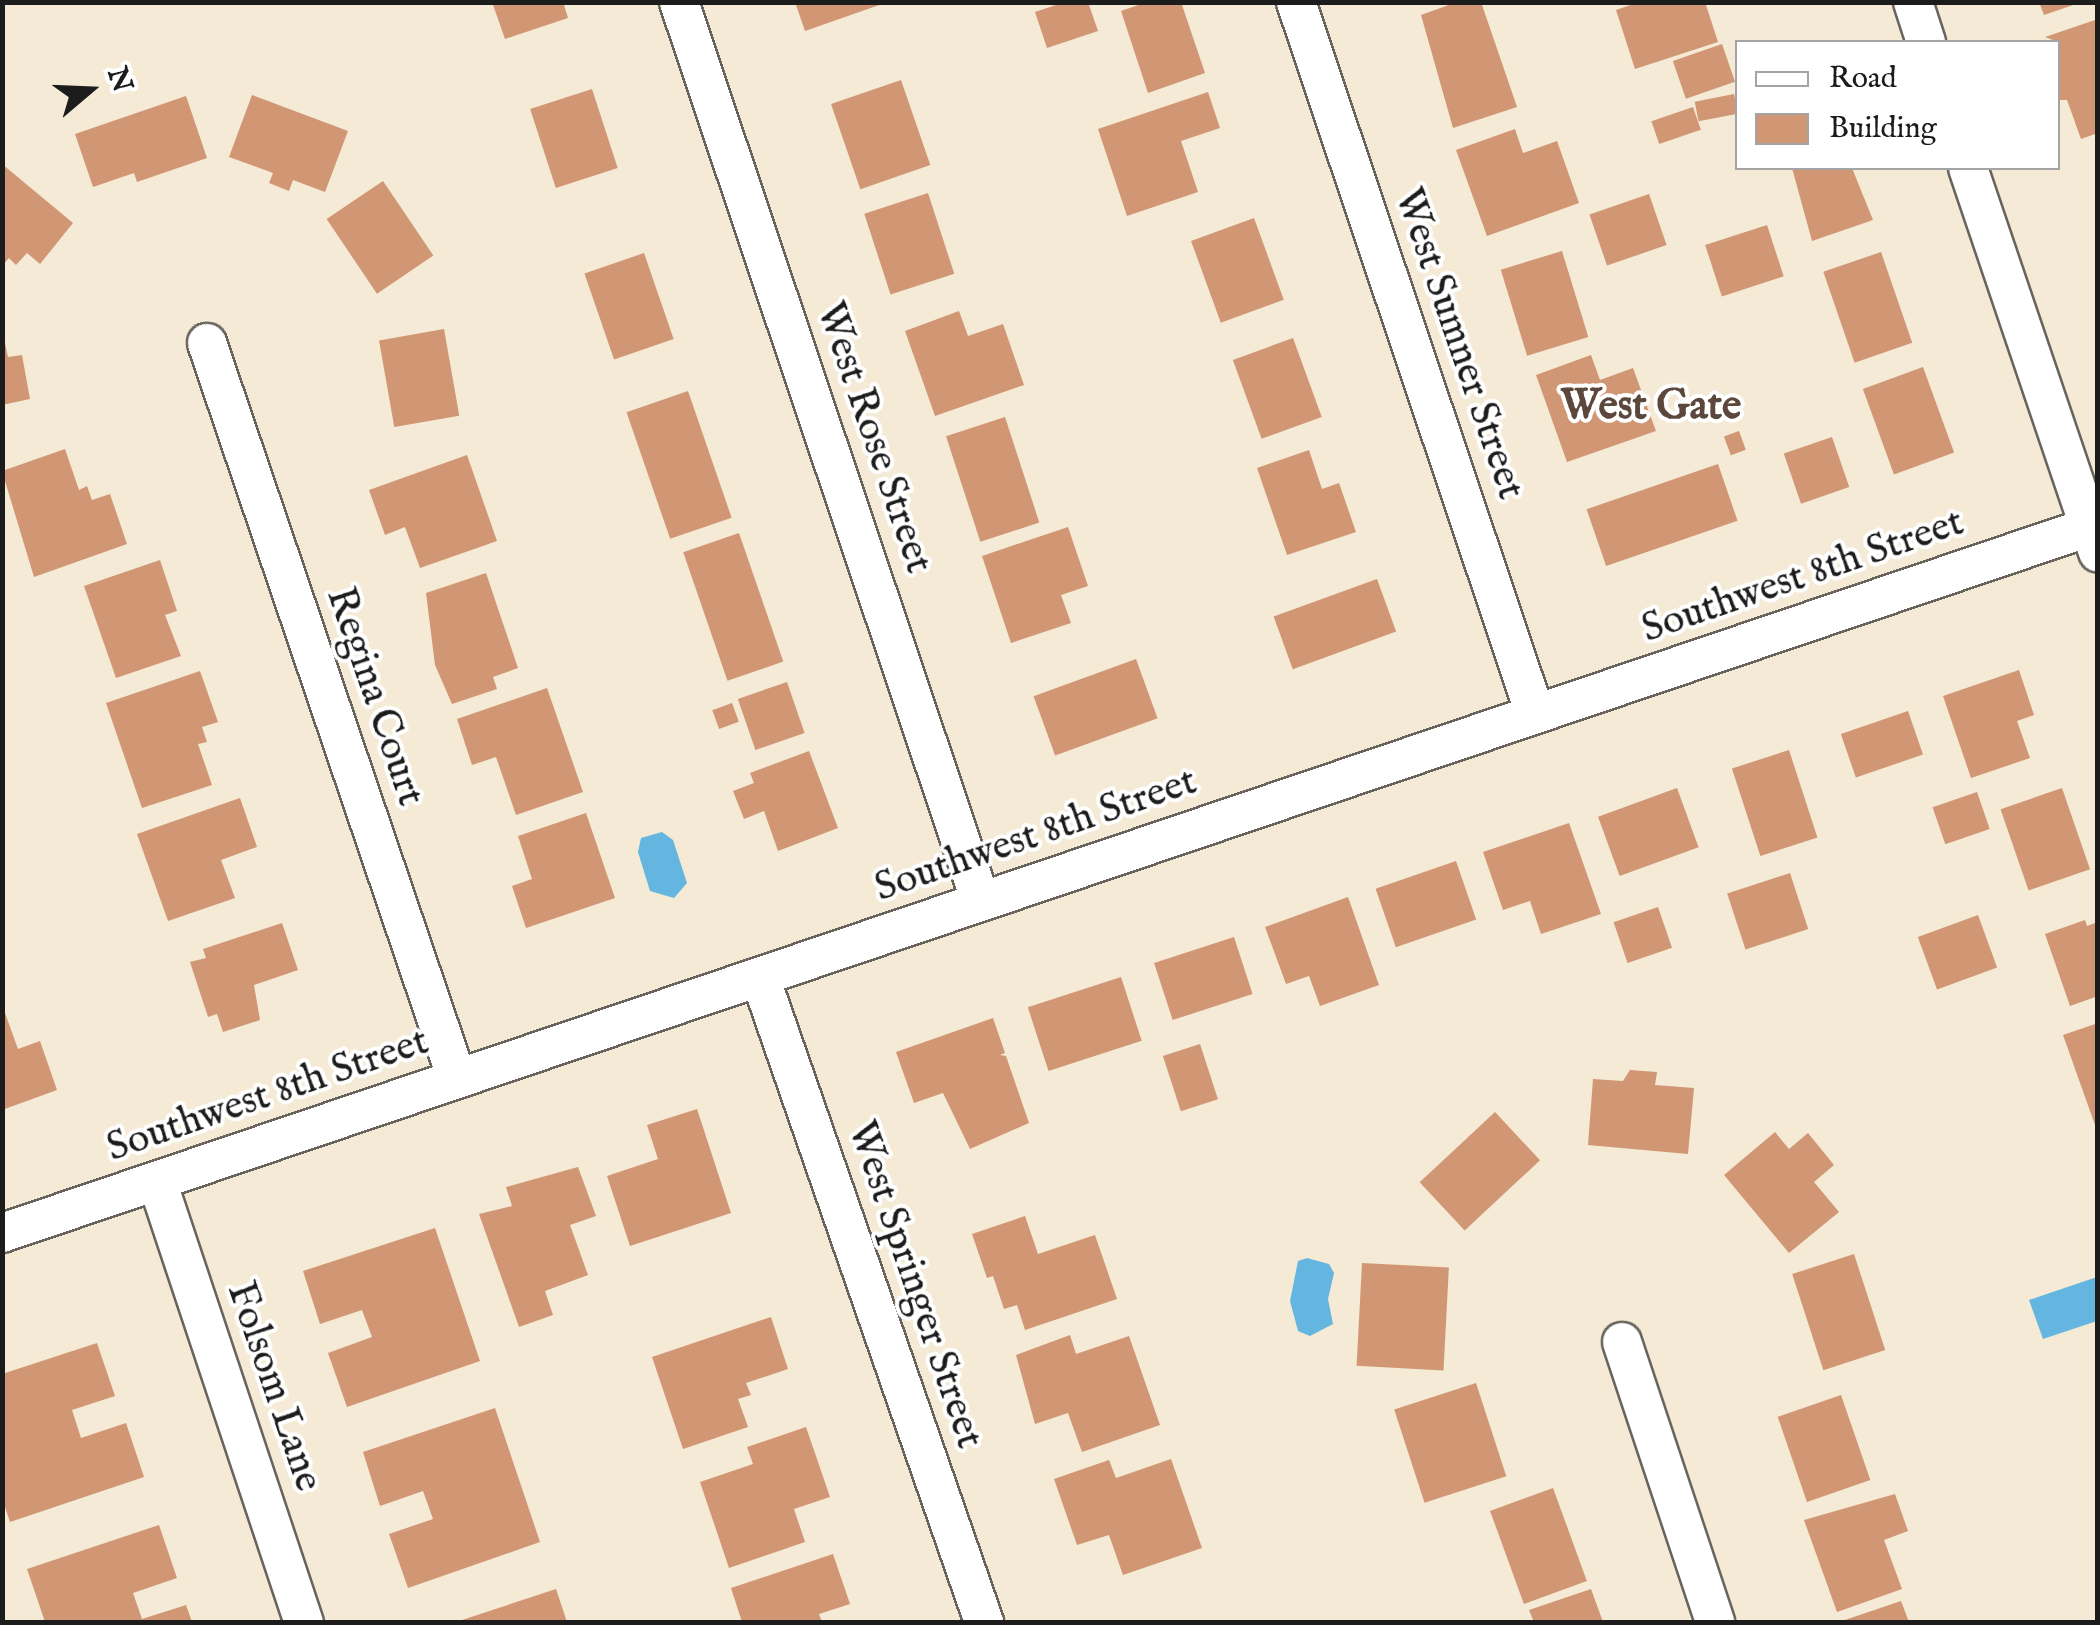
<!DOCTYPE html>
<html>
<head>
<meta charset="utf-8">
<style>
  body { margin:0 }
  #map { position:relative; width:2100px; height:1625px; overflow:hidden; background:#f4ead5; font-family:"IM FELL English",serif }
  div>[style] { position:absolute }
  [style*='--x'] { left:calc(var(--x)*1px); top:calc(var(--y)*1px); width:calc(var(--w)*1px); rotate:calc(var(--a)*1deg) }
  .water>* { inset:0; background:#64b6e0 }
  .building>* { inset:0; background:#d19674; transform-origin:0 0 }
  .roads { filter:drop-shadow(2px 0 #68645d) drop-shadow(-2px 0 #68645d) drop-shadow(0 2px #68645d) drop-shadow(0 -2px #68645d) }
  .minor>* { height:38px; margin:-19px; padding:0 19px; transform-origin:19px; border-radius:19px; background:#fff }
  span { translate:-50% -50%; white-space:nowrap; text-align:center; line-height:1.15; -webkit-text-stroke:8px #fff; paint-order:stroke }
  .street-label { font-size:40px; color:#1c1c1c }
  .neighbourhood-label { font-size:42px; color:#5b473b; font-weight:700 }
  .frame { position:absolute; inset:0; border:5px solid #1c1c1c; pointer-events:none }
  .legend { position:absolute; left:1735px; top:40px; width:325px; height:130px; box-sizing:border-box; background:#fff; border:2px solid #a4a4a4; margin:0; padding:12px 18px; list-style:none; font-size:30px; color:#1c1c1c }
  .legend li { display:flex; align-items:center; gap:20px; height:50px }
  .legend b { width:50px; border:2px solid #a4a4a4 }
  .north { position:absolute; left:40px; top:40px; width:100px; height:100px; -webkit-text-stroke:8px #fff; paint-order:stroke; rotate:71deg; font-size:28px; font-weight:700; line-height:40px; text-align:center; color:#1c1c1c }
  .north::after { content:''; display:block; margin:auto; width:35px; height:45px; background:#1c1c1c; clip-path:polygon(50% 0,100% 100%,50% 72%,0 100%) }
</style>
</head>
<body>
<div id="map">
  <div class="water">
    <div style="clip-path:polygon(662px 832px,673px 840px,687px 883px,674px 898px,650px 891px,638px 852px,641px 838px)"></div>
    <div style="clip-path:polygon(1307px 1258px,1329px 1264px,1334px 1273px,1328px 1299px,1333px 1324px,1310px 1336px,1298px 1331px,1290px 1301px,1298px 1261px)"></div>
    <div style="clip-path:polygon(2097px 1277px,2097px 1321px,2043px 1339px,2029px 1300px)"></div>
  </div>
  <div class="building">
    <div style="clip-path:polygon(492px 2px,563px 2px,568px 18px,505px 39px)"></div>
    <div style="clip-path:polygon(795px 2px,885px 2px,885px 3px,805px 31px)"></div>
    <div style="clip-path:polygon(1065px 2px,1088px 2px,1098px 31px,1047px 48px,1035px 12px)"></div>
    <div style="clip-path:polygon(1147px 2px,1181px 2px,1205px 73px,1148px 93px,1121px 11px)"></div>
    <div style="clip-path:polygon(1457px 2px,1481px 2px,1517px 107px,1453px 128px,1421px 15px)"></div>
    <div style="clip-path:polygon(1639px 2px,1705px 2px,1718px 42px,1635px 69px,1616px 10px)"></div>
    <div style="clip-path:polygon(2039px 2px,2079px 2px,2079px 3px,2044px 15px)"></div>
    <div style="clip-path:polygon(2098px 19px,2098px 133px,2081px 139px,2067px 100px,2058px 100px,2058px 42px,2045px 37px)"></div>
    <div style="left:1722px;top:44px;width:40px;height:52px;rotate:71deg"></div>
    <div style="left:901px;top:80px;width:90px;height:74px;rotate:71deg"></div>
    <div style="left:592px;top:89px;width:83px;height:65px;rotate:72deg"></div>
    <div style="clip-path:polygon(1208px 92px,1220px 128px,1181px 141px,1198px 192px,1127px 216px,1098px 129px)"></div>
    <div style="left:1734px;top:94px;width:20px;height:40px;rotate:79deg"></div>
    <div style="clip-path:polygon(252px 95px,348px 131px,325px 192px,293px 180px,289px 191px,269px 183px,273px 173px,229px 157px)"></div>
    <div style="clip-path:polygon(186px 96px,207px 158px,137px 182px,134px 173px,93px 187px,75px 134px)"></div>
    <div style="left:1693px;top:107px;width:24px;height:44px;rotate:71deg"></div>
    <div style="clip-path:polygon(1515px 129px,1523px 153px,1557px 141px,1579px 203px,1487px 236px,1456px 150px)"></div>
    <div style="clip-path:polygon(2px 164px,73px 223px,40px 264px,27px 253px,16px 265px,9px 258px,2px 266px)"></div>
    <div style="clip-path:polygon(1792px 168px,1852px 168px,1873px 220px,1812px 241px)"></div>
    <div style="left:383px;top:181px;width:90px;height:68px;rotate:56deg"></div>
    <div style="left:928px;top:193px;width:85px;height:67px;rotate:72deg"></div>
    <div style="left:1649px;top:194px;width:54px;height:63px;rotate:71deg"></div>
    <div style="left:1254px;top:218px;width:87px;height:67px;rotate:70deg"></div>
    <div style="left:1767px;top:225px;width:54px;height:65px;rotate:72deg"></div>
    <div style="left:1562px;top:251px;width:90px;height:64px;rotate:73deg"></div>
    <div style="left:1881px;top:252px;width:96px;height:61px;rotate:71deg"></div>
    <div style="left:644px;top:253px;width:91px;height:63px;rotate:71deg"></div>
    <div style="clip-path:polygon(959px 311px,968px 336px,1003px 324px,1024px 385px,935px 416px,905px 331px)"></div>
    <div style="left:444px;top:329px;width:88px;height:66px;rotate:80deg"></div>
    <div style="clip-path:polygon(4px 338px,8px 357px,22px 355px,30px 399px,2px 405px)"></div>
    <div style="left:1293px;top:338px;width:84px;height:64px;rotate:70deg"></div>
    <div style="clip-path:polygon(1591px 355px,1600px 380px,1633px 368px,1656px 431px,1567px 462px,1536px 375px)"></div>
    <div style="left:1923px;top:367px;width:91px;height:64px;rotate:70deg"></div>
    <div style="left:688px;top:391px;width:134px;height:65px;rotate:71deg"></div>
    <div style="left:1005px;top:417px;width:111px;height:62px;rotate:72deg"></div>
    <div style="left:1739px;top:431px;width:20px;height:16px;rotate:70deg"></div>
    <div style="left:1832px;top:437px;width:53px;height:51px;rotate:71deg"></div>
    <div style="clip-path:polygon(65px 449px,79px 490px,87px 486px,92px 500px,110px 494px,127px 544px,34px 577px,2px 471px)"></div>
    <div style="clip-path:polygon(1309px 450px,1322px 489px,1339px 483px,1356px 532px,1287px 555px,1257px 468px)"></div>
    <div style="clip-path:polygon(467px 455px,497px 541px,420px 568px,405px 527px,385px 535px,369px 490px)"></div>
    <div style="left:1718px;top:464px;width:60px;height:139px;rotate:71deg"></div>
    <div style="clip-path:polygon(1068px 527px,1088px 586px,1061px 595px,1071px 623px,1011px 643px,982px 556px)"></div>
    <div style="left:739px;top:533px;width:136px;height:59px;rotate:71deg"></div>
    <div style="clip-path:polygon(160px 560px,177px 611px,165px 615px,181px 656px,116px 678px,84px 586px)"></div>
    <div style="clip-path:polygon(486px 573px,518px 668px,493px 677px,497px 689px,452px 704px,435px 665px,426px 593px)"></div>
    <div style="left:1377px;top:579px;width:56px;height:110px;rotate:70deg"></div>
    <div style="left:1136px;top:659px;width:63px;height:109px;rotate:70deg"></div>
    <div style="clip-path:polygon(2019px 670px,2034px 715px,2017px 721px,2030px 758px,1971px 778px,1943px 696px)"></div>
    <div style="clip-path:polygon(200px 671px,218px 722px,202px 727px,207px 742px,198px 744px,212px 785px,142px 808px,106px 703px)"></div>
    <div style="left:787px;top:682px;width:54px;height:52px;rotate:71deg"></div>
    <div style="clip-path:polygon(547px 688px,583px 792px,516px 815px,496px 757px,472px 765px,457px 719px)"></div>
    <div style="left:732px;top:703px;width:20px;height:21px;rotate:70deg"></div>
    <div style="left:1908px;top:711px;width:46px;height:71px;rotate:71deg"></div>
    <div style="left:1789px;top:750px;width:92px;height:60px;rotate:72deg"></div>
    <div style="clip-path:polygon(809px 751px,838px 828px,778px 851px,764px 811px,744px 819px,733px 791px,754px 783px,750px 773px)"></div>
    <div style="left:1677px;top:788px;width:63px;height:84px;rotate:70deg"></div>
    <div style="left:2062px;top:788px;width:86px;height:65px;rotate:71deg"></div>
    <div style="left:1977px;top:792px;width:39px;height:47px;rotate:71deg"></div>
    <div style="clip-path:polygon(240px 798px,257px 847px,221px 860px,235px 898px,168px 921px,137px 834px)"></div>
    <div style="clip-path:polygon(586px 813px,615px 898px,526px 928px,512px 886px,532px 879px,518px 836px)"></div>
    <div style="clip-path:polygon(1569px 823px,1601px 914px,1541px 934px,1530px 901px,1503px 910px,1483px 852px)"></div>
    <div style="left:1456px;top:861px;width:62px;height:85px;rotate:71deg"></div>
    <div style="left:1790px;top:873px;width:59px;height:66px;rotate:72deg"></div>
    <div style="clip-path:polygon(1348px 897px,1379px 985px,1320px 1006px,1309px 976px,1286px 984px,1265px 927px)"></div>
    <div style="left:1658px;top:907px;width:43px;height:47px;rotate:71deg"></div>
    <div style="left:1978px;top:915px;width:56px;height:64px;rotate:70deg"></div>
    <div style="clip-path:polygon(2085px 920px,2087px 926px,2098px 922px,2098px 996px,2070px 1006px,2045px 934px)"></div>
    <div style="clip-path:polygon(282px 923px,298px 970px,254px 985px,260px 1020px,223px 1032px,217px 1014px,208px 1017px,190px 962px,206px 958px,203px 949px)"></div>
    <div style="left:1234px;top:937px;width:60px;height:84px;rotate:72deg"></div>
    <div style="left:1121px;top:977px;width:67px;height:98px;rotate:72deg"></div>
    <div style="clip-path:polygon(5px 1013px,18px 1049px,40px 1041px,57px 1090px,2px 1110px)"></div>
    <div style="clip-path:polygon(993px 1018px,1005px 1053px,1000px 1055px,1006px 1056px,1029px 1123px,970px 1149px,943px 1093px,914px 1103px,896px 1052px)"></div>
    <div style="clip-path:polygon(2098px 1023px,2098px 1124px,2095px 1125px,2063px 1035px)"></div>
    <div style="left:1200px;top:1044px;width:58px;height:39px;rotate:72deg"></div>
    <div style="clip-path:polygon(1630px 1070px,1657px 1072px,1655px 1085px,1694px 1088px,1688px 1154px,1588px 1145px,1593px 1079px,1623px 1081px)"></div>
    <div style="clip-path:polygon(697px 1109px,731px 1213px,630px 1246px,607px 1176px,658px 1159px,647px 1125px)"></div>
    <div style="left:1495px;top:1112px;width:66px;height:103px;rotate:47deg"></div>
    <div style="clip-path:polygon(1775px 1132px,1789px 1149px,1808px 1133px,1834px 1165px,1814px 1182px,1839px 1212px,1789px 1253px,1724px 1175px)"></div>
    <div style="clip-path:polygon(578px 1167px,596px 1216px,570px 1225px,588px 1275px,545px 1291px,553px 1315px,519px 1327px,479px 1214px,512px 1206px,506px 1187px)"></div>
    <div style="clip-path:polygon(1025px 1216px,1038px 1254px,1095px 1235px,1117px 1299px,1025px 1330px,1017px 1305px,1004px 1309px,993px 1276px,987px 1278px,972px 1234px)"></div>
    <div style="clip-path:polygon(435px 1228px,480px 1361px,347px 1407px,328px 1353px,372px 1337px,362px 1310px,320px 1324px,303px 1271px)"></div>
    <div style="left:1854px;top:1254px;width:101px;height:65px;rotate:72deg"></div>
    <div style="left:1362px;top:1263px;width:87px;height:103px;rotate:3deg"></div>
    <div style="clip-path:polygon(771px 1317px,788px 1369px,746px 1383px,751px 1395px,738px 1399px,748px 1427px,683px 1449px,652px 1357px)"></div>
    <div style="clip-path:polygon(1070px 1335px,1076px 1354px,1129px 1336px,1160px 1425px,1082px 1452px,1068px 1413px,1035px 1424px,1016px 1355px)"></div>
    <div style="clip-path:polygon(97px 1343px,115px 1396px,72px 1410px,81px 1438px,126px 1423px,144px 1477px,10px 1522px,2px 1498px,2px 1374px)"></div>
    <div style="left:1476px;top:1383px;width:98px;height:86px;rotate:72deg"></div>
    <div style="left:1841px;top:1395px;width:90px;height:67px;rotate:71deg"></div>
    <div style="clip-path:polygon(495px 1408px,540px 1542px,408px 1588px,389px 1534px,433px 1519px,423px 1491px,380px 1506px,363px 1452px)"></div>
    <div style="clip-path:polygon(806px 1427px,830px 1497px,794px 1509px,805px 1542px,729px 1568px,700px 1482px,753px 1464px,747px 1447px)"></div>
    <div style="clip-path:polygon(1171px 1459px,1202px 1548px,1123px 1575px,1109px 1535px,1077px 1545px,1054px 1479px,1109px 1460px,1116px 1478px)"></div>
    <div style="left:1553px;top:1488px;width:99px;height:67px;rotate:70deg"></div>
    <div style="clip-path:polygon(1895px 1494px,1908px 1531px,1884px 1540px,1902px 1589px,1837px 1612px,1804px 1520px)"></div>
    <div style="clip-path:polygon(159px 1525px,177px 1578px,133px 1593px,142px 1619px,186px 1605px,192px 1622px,45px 1622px,27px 1569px)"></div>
    <div style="clip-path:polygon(833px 1554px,850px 1604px,819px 1614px,822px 1622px,742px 1622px,731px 1588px)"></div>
    <div style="clip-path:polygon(556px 1589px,567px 1622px,456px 1622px)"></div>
    <div style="clip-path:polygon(1591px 1589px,1603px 1622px,1534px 1622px,1529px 1610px)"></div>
    <div style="clip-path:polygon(1901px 1601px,1909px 1622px,1839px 1622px)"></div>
  </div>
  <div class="roads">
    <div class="minor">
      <div style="--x:679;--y:2;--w:949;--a:71.45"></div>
      <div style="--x:1296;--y:2;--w:751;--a:71.44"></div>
      <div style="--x:1913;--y:2;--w:42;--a:72"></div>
      <div style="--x:1968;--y:168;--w:406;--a:71.3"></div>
      <div style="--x:207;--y:343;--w:777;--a:71.24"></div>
      <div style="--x:760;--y:977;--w:683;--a:70.85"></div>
      <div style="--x:157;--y:1181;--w:465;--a:71.6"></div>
      <div style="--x:2;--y:1233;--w:2213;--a:-18.69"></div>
      <div style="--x:1622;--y:1342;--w:295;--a:71.6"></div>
    </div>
  </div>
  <div class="street-label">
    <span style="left:1458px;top:344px;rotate:71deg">West Sumner Street</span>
    <span style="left:873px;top:438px;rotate:71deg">West Rose Street</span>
    <span style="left:1803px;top:577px;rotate:-19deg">Southwest 8th Street</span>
    <span style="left:374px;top:697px;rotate:71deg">Regina Court</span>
    <span style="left:1036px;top:836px;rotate:-19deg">Southwest 8th Street</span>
    <span style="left:268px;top:1096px;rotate:-19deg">Southwest 8th Street</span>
    <span style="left:914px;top:1285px;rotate:71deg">West Springer Street</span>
    <span style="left:273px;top:1387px;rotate:71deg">Folsom Lane</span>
  </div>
  <div class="neighbourhood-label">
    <span style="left:1651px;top:407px">West Gate</span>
  </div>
  <div class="frame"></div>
  <ul class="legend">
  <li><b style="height:12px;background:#fff"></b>Road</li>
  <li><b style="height:28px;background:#d19674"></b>Building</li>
  </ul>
  <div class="north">N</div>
</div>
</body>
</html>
